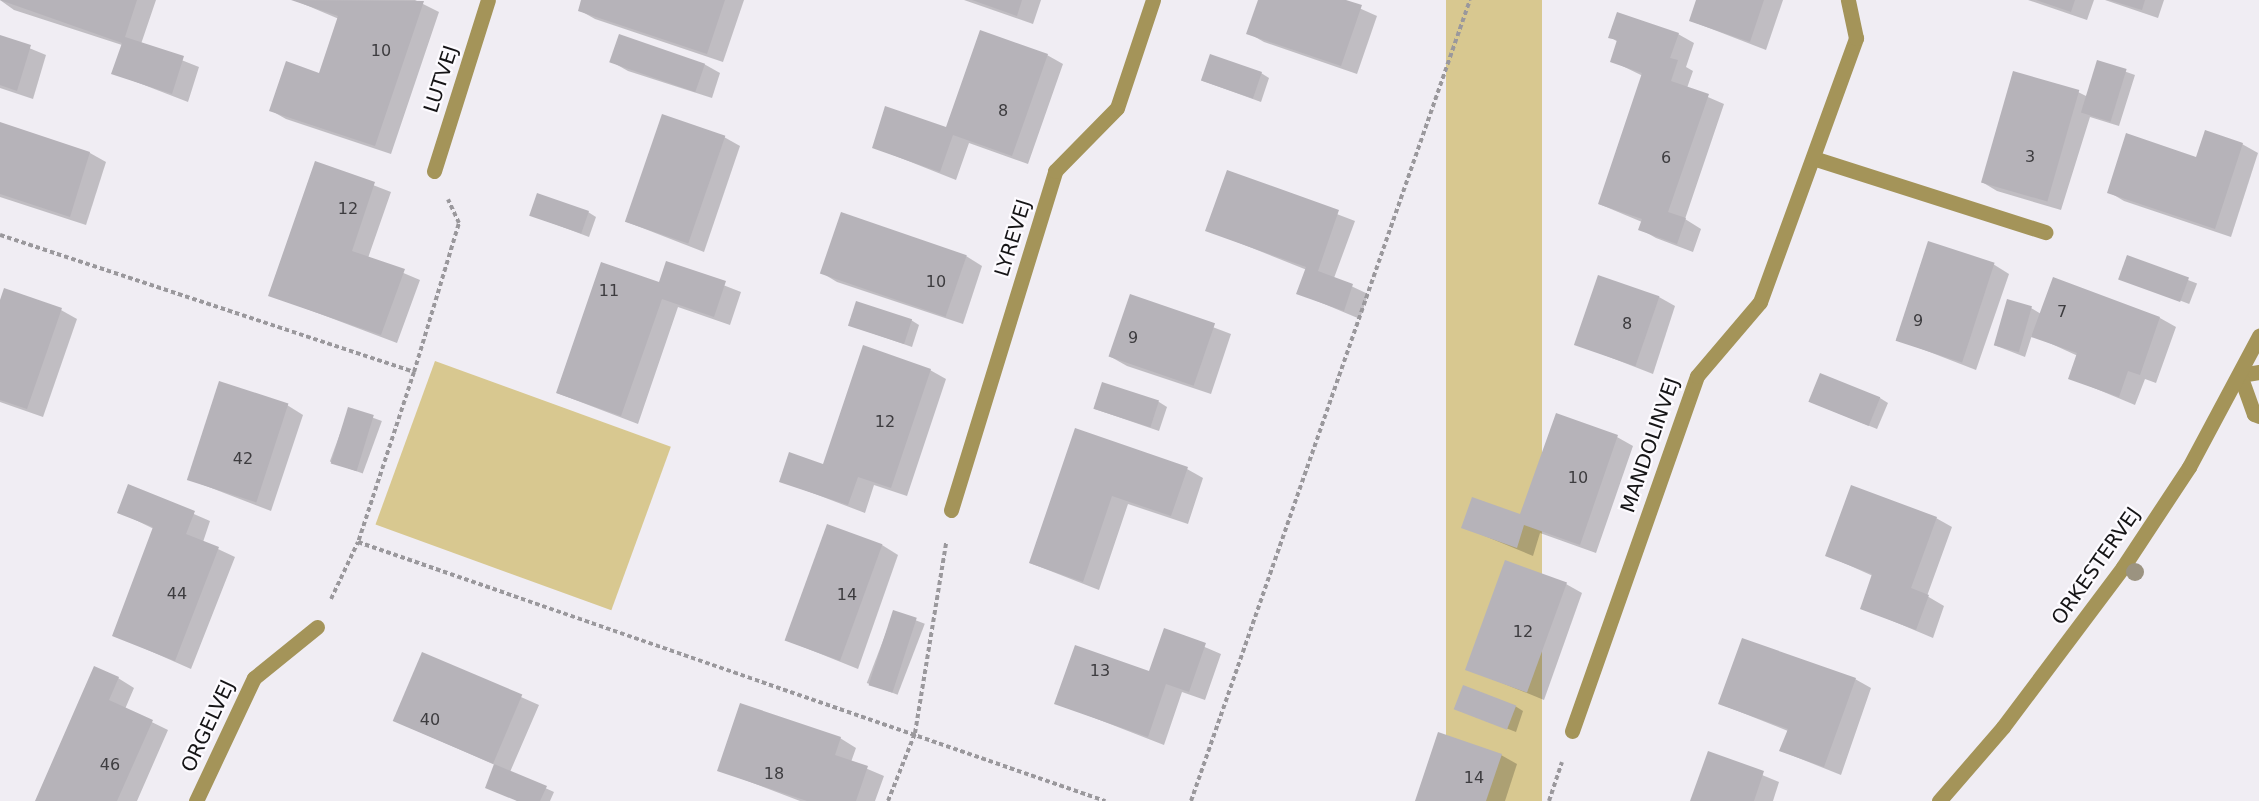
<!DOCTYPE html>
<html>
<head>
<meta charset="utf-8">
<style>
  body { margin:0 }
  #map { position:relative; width:2259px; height:801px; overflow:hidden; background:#f0edf3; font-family:"DejaVu Sans",sans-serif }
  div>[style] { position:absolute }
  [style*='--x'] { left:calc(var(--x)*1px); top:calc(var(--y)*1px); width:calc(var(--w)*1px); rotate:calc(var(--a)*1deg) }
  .green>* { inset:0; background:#d8c890; transform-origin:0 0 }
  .shadow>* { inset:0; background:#0003; transform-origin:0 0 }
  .building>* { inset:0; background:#b6b3b9; transform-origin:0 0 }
  .path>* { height:4px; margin-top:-2px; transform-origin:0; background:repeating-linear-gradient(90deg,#9a989c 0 4.5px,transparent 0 7.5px) }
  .minor>* { height:15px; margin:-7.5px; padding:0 7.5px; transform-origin:7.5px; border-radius:7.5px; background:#a49459 }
  .trees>* { width:18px; height:18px; margin:-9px; border-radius:50%; background:#9b9380 }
  span { translate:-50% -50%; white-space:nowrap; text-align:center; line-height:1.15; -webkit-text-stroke:4.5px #fdfbff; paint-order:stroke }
  .number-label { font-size:16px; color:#3d3c3f }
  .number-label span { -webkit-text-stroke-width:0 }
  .street-label { font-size:20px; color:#151416 }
</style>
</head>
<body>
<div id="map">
  <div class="green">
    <div style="left:1446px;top:0;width:96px;height:846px"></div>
    <div style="left:435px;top:361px;width:251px;height:174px;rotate:20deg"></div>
  </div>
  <div class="shadow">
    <div style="clip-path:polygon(0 0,156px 0,141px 44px,199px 67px,188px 102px,113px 73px,122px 45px,14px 10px)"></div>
    <div style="clip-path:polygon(294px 0,415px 0,439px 12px,391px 154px,286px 119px,270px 110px,320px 75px,339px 19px)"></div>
    <div style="clip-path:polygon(583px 0,744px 0,723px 62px,595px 19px,579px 10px)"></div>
    <div style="clip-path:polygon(964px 0,1041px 0,1033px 24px)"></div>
    <div style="clip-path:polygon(1260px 0,1341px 0,1377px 16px,1357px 74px,1264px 42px,1248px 33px)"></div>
    <div style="clip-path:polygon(1697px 0,1783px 0,1766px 50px,1691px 21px)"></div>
    <div style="clip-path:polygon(2028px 0,2094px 0,2087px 20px)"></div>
    <div style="clip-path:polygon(2105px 0,2164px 0,2158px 18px)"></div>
    <div style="clip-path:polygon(1678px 34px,1694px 43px,1686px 67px,1693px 71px,1687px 88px,1724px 104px,1685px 219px,1701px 229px,1693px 252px,1656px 238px,1640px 229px,1642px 222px,1599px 204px,1643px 76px,1612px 61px,1618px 42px,1610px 37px)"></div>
    <div style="clip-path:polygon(0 36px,46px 55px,33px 99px,0 88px)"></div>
    <div style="clip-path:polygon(1047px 55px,1063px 64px,1028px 164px,969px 143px,956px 180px,873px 147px,947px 129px)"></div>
    <div style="clip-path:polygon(612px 62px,704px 64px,720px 73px,712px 98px,628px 71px)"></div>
    <div style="clip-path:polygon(2098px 62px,2135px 75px,2119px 126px,2090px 117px,2061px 210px,1997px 191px,1982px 182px,2078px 92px,2088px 97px)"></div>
    <div style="clip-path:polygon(1261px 73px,1269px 78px,1261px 102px,1203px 81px)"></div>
    <div style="clip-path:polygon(0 123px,90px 153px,106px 162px,86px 225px,0 197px)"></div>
    <div style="clip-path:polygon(724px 137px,740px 146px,704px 252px,627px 222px)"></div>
    <div style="clip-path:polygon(2242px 144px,2258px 153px,2231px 237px,2124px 201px,2109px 192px)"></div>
    <div style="clip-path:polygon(316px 163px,391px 192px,368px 258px,420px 280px,397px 343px,270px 295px)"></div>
    <div style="clip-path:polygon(1227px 172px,1355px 221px,1334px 278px,1368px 294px,1360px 319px,1298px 293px,1307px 270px,1207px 230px)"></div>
    <div style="clip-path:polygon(588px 212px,596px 217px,589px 237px,531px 215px)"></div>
    <div style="clip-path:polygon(966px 256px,982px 266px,963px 324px,837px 282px,822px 273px)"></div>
    <div style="left:2128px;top:257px;width:74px;height:22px;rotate:21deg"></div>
    <div style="clip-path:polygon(667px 263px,741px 292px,730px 325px,678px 307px,638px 424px,557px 393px,660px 284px)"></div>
    <div style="clip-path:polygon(1993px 264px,2009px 274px,1976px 370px,1896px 339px)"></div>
    <div style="clip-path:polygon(1131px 296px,1231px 334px,1211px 394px,1127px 366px,1111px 357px)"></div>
    <div style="clip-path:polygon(1659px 297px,1675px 306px,1653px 374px,1576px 344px)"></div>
    <div style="clip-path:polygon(0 305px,61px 310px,77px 319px,43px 417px,0 402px)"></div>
    <div style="clip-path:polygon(2031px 308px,2041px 314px,2160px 318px,2176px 327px,2156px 383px,2145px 379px,2135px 405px,2070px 378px,2078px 356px,2032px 335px,2025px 357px,1994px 345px)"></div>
    <div style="clip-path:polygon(911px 320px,919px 325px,912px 347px,849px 325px)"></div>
    <div style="clip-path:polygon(930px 370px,946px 379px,907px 496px,874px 485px,865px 513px,781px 481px,824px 466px)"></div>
    <div style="clip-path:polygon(1880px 398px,1888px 403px,1877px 429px,1811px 402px)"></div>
    <div style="clip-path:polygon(1159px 402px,1167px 407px,1159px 431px,1095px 409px)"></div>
    <div style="clip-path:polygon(287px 405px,303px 415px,271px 511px,188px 479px)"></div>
    <div style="left:349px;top:409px;width:35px;height:56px;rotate:20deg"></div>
    <div style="clip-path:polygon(1076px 430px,1187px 469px,1203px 478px,1188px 524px,1128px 504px,1099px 590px,1030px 563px)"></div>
    <div style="clip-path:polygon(1617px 437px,1633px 446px,1596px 553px,1540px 533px,1533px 556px,1463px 527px,1521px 516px)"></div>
    <div style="clip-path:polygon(129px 486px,210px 521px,203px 542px,235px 557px,191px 669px,114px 635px,154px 529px,119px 512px)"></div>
    <div style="clip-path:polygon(1936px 518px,1952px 527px,1927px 596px,1944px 606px,1933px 638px,1862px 608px,1873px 576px,1826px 555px)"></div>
    <div style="clip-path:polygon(882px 545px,898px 555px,858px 669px,786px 640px)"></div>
    <div style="clip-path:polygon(1566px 584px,1582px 593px,1544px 700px,1468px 669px)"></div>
    <div style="left:894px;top:612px;width:33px;height:76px;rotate:21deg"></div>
    <div style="clip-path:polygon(1165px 630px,1221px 654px,1205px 700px,1182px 692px,1164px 745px,1056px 703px,1150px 673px)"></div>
    <div style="clip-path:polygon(423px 654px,539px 705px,510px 772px,554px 792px,550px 801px,517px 801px,495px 765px,395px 721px)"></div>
    <div style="clip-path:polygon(118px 678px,134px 688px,125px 709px,168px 730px,137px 801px,38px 801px)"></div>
    <div style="clip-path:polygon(1855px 679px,1871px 688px,1841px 775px,1781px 751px,1788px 731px,1720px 704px)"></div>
    <div style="clip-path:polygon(1515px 706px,1523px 711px,1516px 732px,1456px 709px)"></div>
    <div style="clip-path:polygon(840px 738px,856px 748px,851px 762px,884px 776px,875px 801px,800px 801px,719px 770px)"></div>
    <div style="clip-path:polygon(1709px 753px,1779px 782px,1773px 801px,1692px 801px)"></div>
    <div style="clip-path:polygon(1501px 755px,1517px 764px,1505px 801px,1416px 801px)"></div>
  </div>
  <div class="building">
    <div style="clip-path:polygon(0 0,137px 0,125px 37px,184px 56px,172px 94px,111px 74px,122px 43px)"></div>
    <div style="clip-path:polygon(291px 0,424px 1px,375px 146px,269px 111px,286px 61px,319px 73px,338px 16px)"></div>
    <div style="clip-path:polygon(581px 0,725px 0,707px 54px,578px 11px)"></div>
    <div style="clip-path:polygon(972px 0,1022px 0,1017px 16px)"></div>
    <div style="clip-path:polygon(1258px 0,1346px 0,1362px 5px,1341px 66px,1246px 34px)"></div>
    <div style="clip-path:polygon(1696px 0,1764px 0,1750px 42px,1689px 21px)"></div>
    <div style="clip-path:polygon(2036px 0,2075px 0,2071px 12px)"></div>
    <div style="clip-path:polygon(2109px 0,2145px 0,2142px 10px)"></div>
    <div style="clip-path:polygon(1617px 12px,1679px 33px,1670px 58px,1678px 60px,1671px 81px,1709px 94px,1668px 212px,1686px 218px,1677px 244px,1638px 230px,1642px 219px,1598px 204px,1642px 73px,1610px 62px,1617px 40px,1608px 38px)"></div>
    <div style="clip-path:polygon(980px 30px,1048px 54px,1012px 156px,953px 135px,940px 172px,872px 148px,885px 106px,946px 127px)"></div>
    <div style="left:619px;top:34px;width:91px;height:30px;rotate:19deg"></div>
    <div style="clip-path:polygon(0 35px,31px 45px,17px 91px,0 85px)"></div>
    <div style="left:1210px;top:54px;width:55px;height:28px;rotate:19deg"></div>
    <div style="left:2097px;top:60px;width:31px;height:55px;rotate:17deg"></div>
    <div style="left:2013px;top:71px;width:69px;height:116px;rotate:16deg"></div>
    <div style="left:662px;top:114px;width:67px;height:114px;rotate:19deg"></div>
    <div style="clip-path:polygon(0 122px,90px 152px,70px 217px,0 194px)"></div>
    <div style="clip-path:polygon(2205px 130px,2243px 143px,2215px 229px,2107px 193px,2126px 133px,2196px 157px)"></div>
    <div style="clip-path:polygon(315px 161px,375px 182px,352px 251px,405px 269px,381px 335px,268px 296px)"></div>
    <div style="clip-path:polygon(1227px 170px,1339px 210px,1318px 271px,1353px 284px,1344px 311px,1296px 294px,1306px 267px,1205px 231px)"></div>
    <div style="left:537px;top:193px;width:55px;height:24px;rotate:19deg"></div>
    <div style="left:841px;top:212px;width:133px;height:65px;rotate:19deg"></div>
    <div style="left:1928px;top:241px;width:70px;height:105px;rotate:18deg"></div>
    <div style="left:2127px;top:255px;width:66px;height:26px;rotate:20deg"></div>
    <div style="clip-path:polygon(666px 261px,726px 281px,714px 317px,662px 299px,621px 416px,556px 393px,601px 262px,659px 282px)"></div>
    <div style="left:1598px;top:275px;width:65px;height:74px;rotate:19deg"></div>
    <div style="clip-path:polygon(2053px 277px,2160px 317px,2140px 375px,2128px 371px,2119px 397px,2068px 379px,2077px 353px,2031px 337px)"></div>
    <div style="clip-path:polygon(4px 288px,62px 308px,27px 409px,0 400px,0 300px)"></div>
    <div style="left:1130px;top:294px;width:90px;height:66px;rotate:19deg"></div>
    <div style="left:2007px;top:299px;width:26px;height:48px;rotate:16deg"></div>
    <div style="left:856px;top:301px;width:59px;height:26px;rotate:18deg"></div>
    <div style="clip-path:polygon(863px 345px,931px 369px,891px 488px,858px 477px,848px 505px,779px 482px,789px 452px,823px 464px)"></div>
    <div style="left:1820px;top:373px;width:65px;height:31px;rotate:22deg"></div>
    <div style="left:219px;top:381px;width:73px;height:104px;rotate:18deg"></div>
    <div style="left:1102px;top:382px;width:60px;height:28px;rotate:18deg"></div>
    <div style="left:348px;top:407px;width:27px;height:59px;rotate:17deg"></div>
    <div style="clip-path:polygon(1556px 413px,1618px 435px,1580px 545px,1524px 525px,1517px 548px,1461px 528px,1472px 497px,1520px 514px)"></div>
    <div style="clip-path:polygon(1075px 428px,1188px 467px,1171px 516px,1112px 496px,1083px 582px,1029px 563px)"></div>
    <div style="clip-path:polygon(128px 484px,195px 511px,186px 534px,219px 547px,175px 661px,112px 636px,153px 527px,117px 513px)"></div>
    <div style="clip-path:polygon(1851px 485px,1937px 517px,1911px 588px,1929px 595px,1916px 630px,1860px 609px,1872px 574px,1825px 556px)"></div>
    <div style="left:827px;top:524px;width:59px;height:124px;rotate:20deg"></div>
    <div style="left:1505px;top:560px;width:66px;height:117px;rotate:20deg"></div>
    <div style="left:893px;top:610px;width:25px;height:79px;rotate:18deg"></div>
    <div style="clip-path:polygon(1164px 628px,1206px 643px,1189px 692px,1166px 684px,1148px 737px,1054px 704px,1075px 645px,1149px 671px)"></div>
    <div style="clip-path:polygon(1742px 638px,1856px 678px,1824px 767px,1779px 751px,1788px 729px,1718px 704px)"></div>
    <div style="left:422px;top:652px;width:109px;height:75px;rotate:23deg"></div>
    <div style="clip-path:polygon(94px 666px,119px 677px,109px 700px,153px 720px,117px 801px,35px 801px)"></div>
    <div style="left:1463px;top:685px;width:57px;height:26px;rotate:21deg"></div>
    <div style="clip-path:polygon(740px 703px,841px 737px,835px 755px,868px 766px,856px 801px,807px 801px,717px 771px)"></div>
    <div style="clip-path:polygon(1438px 732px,1502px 754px,1486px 801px,1415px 801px)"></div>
    <div style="clip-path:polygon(1708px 751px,1764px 771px,1754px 801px,1690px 801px)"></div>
    <div style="clip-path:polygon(494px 764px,547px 786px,540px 801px,517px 801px,485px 788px)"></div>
  </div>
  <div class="path">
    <div style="--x:0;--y:235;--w:436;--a:18.3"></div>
    <div style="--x:414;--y:372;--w:179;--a:108.2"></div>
    <div style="--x:358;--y:542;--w:791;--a:19.12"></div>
    <div style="--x:414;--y:372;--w:156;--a:-73.2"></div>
    <div style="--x:459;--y:223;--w:26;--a:-115"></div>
    <div style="--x:331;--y:599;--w:63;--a:-64.7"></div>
    <div style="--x:888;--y:801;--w:73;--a:-68.3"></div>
    <div style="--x:915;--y:733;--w:193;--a:-80.7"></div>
    <div style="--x:1191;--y:801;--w:848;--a:-70.8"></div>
    <div style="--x:1549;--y:801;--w:41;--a:-71.6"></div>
  </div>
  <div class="minor">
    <div style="--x:1813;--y:158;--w:244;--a:17.7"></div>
    <div style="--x:434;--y:171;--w:179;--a:-72.5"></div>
    <div style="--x:2259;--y:372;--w:19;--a:171"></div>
    <div style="--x:2240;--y:375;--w:41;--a:70.3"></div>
    <div style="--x:2254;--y:414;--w:5;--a:22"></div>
    <div style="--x:951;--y:510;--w:355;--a:-72.9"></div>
    <div style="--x:1055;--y:171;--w:88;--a:-45.5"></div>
    <div style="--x:1117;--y:108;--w:114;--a:-71.6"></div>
    <div style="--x:1572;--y:731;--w:376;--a:-70.6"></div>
    <div style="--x:1697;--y:376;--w:97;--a:-49.6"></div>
    <div style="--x:1760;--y:302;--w:281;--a:-70"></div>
    <div style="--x:1856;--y:38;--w:39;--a:-102"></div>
    <div style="--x:196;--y:801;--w:136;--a:-64.8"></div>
    <div style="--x:254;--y:678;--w:81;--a:-39"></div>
    <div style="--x:1939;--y:801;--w:98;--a:-49.1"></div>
    <div style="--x:2003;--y:727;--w:200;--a:-53.1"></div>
    <div style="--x:2123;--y:567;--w:120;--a:-56.6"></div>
    <div style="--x:2189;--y:467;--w:149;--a:-61.9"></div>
  </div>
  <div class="trees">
    <div style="left:2135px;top:572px"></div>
  </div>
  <div class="number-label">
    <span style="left:381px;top:51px">10</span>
    <span style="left:1003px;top:111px">8</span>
    <span style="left:2030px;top:157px">3</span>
    <span style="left:1666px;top:158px">6</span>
    <span style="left:348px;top:209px">12</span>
    <span style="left:936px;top:282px">10</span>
    <span style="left:609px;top:291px">11</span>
    <span style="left:2062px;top:312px">7</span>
    <span style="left:1918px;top:321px">9</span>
    <span style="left:1627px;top:324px">8</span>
    <span style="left:1133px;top:338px">9</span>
    <span style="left:885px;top:422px">12</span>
    <span style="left:243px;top:459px">42</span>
    <span style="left:1578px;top:478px">10</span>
    <span style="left:177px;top:594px">44</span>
    <span style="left:847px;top:595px">14</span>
    <span style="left:1523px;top:632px">12</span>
    <span style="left:1100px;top:671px">13</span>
    <span style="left:430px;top:720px">40</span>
    <span style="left:110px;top:765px">46</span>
    <span style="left:774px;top:774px">18</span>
    <span style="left:1474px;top:778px">14</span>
  </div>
  <div class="street-label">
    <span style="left:441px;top:79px;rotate:-72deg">LUTVEJ</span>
    <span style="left:1013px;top:238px;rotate:-73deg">LYREVEJ</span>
    <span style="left:1650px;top:445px;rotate:-71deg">MANDOLINVEJ</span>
    <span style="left:2096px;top:566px;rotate:-55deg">ORKESTERVEJ</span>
    <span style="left:208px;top:726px;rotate:-65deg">ORGELVEJ</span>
  </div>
</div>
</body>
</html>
